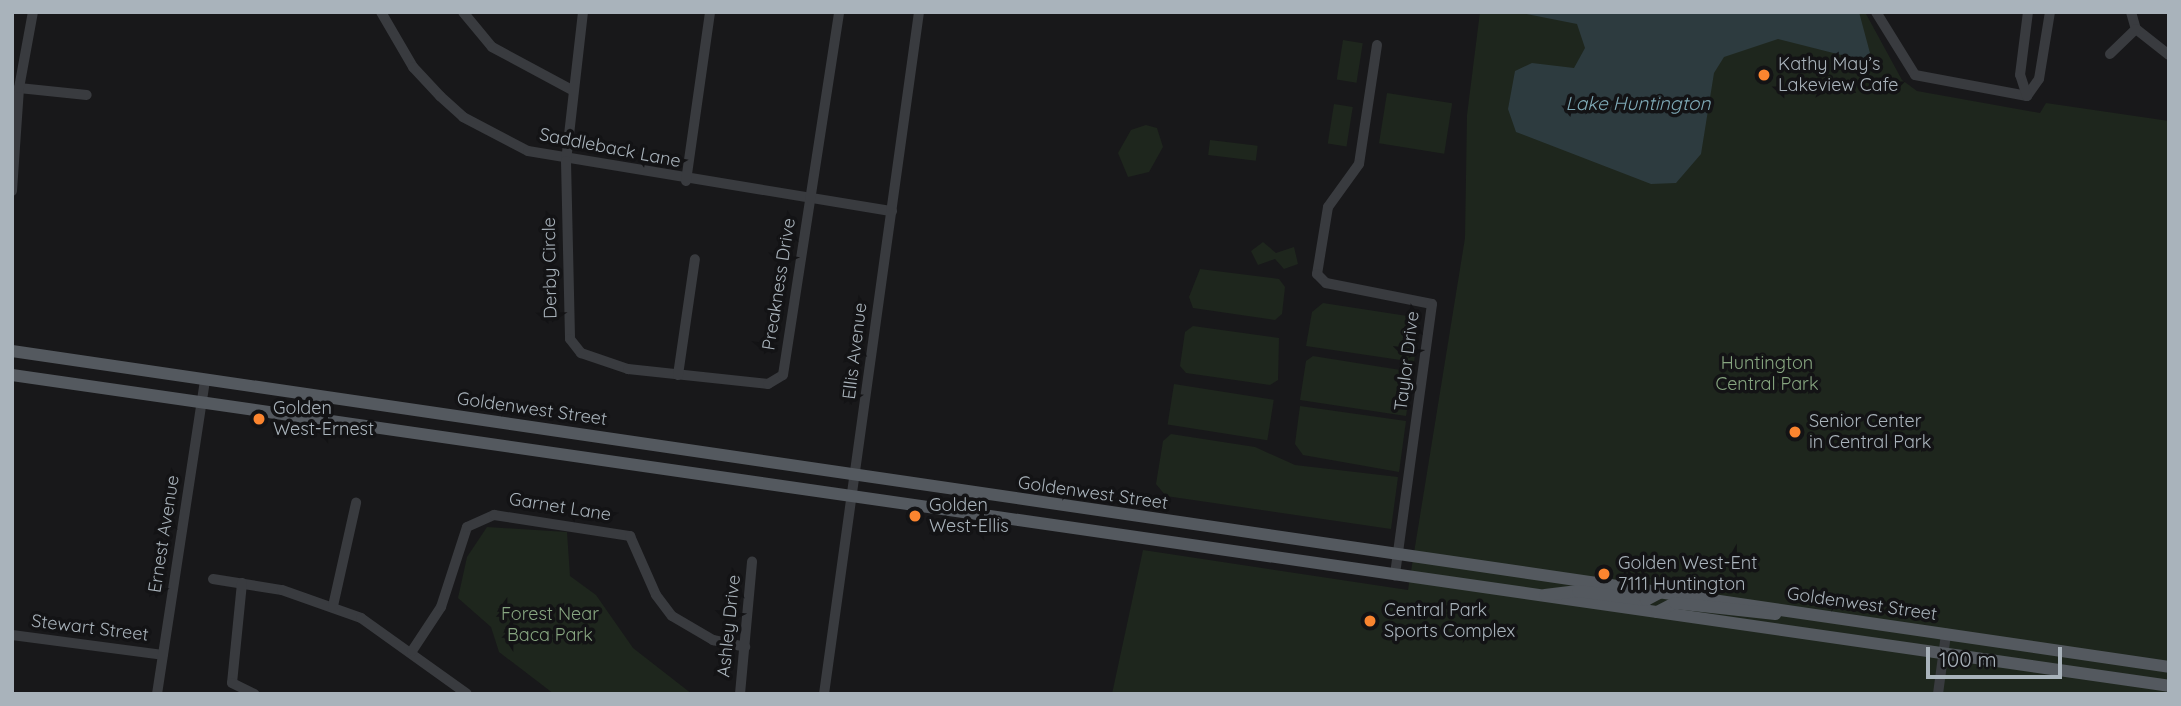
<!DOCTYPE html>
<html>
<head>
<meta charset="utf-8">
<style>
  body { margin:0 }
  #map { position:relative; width:2181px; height:706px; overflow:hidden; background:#18181a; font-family:Quicksand,sans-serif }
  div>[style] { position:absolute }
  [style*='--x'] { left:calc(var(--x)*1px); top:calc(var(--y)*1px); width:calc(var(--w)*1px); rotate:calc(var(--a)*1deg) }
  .green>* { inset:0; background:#1e261d; transform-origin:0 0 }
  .water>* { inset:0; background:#2d3b3f }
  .minor>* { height:10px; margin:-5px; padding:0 5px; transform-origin:5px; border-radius:5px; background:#393b3f }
  .major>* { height:12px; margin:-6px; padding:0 6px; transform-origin:6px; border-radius:6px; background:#54595f }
  .dots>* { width:19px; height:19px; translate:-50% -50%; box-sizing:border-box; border:4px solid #131315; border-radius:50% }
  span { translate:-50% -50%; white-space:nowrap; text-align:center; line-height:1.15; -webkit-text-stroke:7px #131315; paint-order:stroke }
  .poi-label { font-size:18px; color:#a9b3bb }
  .left { translate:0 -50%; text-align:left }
  .street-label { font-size:18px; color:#a9b3bb }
  .park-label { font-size:18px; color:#87a680 }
  .water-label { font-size:19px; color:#7faab7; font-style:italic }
  .frame { position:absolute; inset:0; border:14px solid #a9b3bb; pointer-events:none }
  .scale { position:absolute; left:1926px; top:647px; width:136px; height:32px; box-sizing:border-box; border:4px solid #a9b3bb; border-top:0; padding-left:9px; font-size:21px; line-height:24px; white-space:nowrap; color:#a9b3bb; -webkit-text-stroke:5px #131315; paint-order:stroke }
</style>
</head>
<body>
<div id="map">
  <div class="green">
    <div style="clip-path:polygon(1480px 12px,1865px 12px,1902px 80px,1917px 91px,2040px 113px,2046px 103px,2169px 121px,2169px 694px,1112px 694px,1143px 550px,1408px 590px,1465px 238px,1467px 115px)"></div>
    <div style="left:1343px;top:40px;width:20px;height:40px;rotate:9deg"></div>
    <div style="left:1387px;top:93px;width:66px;height:51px;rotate:9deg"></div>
    <div style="left:1334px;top:104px;width:19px;height:40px;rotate:9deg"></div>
    <div style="clip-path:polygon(1146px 125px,1157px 128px,1163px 147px,1149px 172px,1128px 177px,1118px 153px,1131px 130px)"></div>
    <div style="left:1210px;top:140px;width:48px;height:15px;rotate:7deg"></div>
    <div style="clip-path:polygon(1263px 242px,1276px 253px,1294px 247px,1298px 264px,1284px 269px,1275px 259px,1258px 265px,1251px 251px)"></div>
    <div style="clip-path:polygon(1200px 269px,1279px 279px,1285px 287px,1282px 314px,1275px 320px,1193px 308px,1189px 297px)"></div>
    <div style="clip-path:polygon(1323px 303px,1414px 317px,1420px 324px,1414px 362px,1306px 346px,1312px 312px)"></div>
    <div style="clip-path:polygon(1193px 326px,1279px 338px,1278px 380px,1270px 385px,1186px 373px,1180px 366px,1185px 332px)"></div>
    <div style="clip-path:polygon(1313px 356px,1413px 372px,1406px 416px,1300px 400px,1306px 361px)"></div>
    <div style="left:1174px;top:384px;width:101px;height:41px;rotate:9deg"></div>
    <div style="clip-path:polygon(1300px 406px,1406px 421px,1399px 472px,1303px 455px,1295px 444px)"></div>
    <div style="clip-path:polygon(1171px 434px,1255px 447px,1295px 465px,1398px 477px,1391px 529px,1166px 496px,1156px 484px,1163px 441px)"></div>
    <div style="clip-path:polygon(487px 527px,567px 532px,570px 576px,596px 595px,633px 648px,692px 694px,554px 694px,499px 652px,491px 627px,458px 598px,467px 557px)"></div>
  </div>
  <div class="water">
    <div style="clip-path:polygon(1517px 12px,1859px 12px,1870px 53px,1861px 60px,1778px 39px,1724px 57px,1714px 73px,1701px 154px,1676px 183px,1651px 184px,1516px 132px,1508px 109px,1515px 71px,1532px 63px,1574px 68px,1585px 48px,1577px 24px)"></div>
  </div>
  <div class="minor">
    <div style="--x:381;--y:12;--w:64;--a:59.8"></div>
    <div style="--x:413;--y:67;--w:40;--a:47"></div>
    <div style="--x:440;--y:96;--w:31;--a:42"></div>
    <div style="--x:463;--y:117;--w:73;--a:27.6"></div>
    <div style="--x:528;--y:151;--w:369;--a:9.4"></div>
    <div style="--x:463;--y:12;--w:45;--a:50.4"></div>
    <div style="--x:492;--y:47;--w:89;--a:28.3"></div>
    <div style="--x:583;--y:12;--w:150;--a:96.5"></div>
    <div style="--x:566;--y:161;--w:178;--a:88.7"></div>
    <div style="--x:570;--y:339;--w:18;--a:52"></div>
    <div style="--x:581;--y:353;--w:50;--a:18.8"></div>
    <div style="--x:628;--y:369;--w:141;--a:6.1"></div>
    <div style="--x:768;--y:384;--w:17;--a:-31"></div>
    <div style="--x:783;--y:375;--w:367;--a:-81.2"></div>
    <div style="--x:1876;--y:12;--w:74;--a:58.2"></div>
    <div style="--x:1915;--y:75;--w:114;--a:10.6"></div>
    <div style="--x:2131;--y:12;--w:18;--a:74"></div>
    <div style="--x:2136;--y:29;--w:42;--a:38.2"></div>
    <div style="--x:1377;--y:45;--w:120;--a:98.6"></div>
    <div style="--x:1359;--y:164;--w:53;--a:125.8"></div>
    <div style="--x:1328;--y:207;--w:68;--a:99.3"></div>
    <div style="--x:1317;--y:274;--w:13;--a:45"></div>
    <div style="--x:1326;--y:283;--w:108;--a:11.2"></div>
    <div style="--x:1432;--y:304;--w:274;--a:97.8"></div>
    <div style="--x:2110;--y:54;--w:36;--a:-44"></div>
    <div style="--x:19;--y:88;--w:68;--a:5.9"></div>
    <div style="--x:2027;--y:96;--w:21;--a:-55"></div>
    <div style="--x:2039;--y:79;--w:68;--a:-80.7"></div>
    <div style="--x:2027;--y:96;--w:22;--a:-108"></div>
    <div style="--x:2020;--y:75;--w:64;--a:-82.8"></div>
    <div style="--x:686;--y:181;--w:171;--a:-81.9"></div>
    <div style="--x:12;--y:191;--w:103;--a:-86.1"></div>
    <div style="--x:19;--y:88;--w:77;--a:-79.6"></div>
    <div style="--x:678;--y:375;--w:117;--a:-81.7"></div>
    <div style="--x:213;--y:579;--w:70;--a:9.1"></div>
    <div style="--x:282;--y:590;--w:84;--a:19.5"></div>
    <div style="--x:361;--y:618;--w:130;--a:35.6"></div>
    <div style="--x:242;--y:583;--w:100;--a:95.7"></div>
    <div style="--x:232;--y:683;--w:25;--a:26"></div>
    <div style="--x:333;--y:606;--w:106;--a:-77.4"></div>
    <div style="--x:12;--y:635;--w:152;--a:7.5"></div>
    <div style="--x:412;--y:651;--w:53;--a:-56.6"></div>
    <div style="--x:441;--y:607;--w:84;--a:-72"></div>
    <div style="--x:467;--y:527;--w:30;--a:-24"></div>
    <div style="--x:494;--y:515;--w:138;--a:8.8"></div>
    <div style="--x:630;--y:536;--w:64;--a:66.2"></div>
    <div style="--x:656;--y:595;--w:26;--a:53"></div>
    <div style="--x:672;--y:616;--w:48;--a:30.3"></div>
    <div style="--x:713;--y:640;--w:33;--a:12"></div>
    <div style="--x:157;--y:694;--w:318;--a:-81.3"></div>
    <div style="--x:740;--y:694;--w:133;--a:-84.8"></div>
    <div style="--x:824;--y:694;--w:689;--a:-82.07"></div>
    <div style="--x:1938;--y:694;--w:61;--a:-82.4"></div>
  </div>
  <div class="major">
    <div style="--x:12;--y:351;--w:2180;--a:8.33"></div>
    <div style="--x:12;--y:375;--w:2179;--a:8.2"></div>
    <div style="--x:1545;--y:595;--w:33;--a:-7"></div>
    <div style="--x:1578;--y:591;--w:69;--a:7.5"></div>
    <div style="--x:1646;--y:600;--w:15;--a:-28"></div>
    <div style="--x:1657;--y:612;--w:20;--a:-27"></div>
    <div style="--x:1675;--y:603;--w:101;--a:6.3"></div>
  </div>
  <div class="dots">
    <div style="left:1764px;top:75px;background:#fb852f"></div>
    <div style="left:259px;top:419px;background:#fb852f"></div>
    <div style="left:1795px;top:432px;background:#fb852f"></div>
    <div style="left:915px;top:516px;background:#fb852f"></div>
    <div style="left:1604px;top:574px;background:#fb852f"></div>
    <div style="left:1370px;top:621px;background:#fb852f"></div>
  </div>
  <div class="poi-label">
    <span class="left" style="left:1778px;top:75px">Kathy May’s<br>Lakeview Cafe</span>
    <span class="left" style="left:273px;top:419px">Golden<br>West-Ernest</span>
    <span class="left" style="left:1809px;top:432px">Senior Center<br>in Central Park</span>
    <span class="left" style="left:929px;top:516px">Golden<br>West-Ellis</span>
    <span class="left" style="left:1618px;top:574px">Golden West-Ent<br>7111 Huntington</span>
    <span class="left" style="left:1384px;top:621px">Central Park<br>Sports Complex</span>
  </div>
  <div class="street-label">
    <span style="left:610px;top:148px;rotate:11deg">Saddleback Lane</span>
    <span style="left:550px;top:268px;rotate:-91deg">Derby Circle</span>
    <span style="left:779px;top:284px;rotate:-81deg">Preakness Drive</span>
    <span style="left:855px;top:351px;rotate:-83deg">Ellis Avenue</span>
    <span style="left:1407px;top:361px;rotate:-83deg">Taylor Drive</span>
    <span style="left:532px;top:409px;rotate:8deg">Goldenwest Street</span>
    <span style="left:1093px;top:493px;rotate:8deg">Goldenwest Street</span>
    <span style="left:560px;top:507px;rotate:9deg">Garnet Lane</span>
    <span style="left:164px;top:534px;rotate:-81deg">Ernest Avenue</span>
    <span style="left:1862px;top:604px;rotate:8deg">Goldenwest Street</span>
    <span style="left:729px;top:626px;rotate:-84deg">Ashley Drive</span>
    <span style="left:90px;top:628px;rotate:7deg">Stewart Street</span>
  </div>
  <div class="park-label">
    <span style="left:1767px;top:374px">Huntington<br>Central Park</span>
    <span style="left:550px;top:625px">Forest Near<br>Baca Park</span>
  </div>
  <div class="water-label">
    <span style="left:1638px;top:104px">Lake Huntington</span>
  </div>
  <div class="frame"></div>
  <div class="scale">100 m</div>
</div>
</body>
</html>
